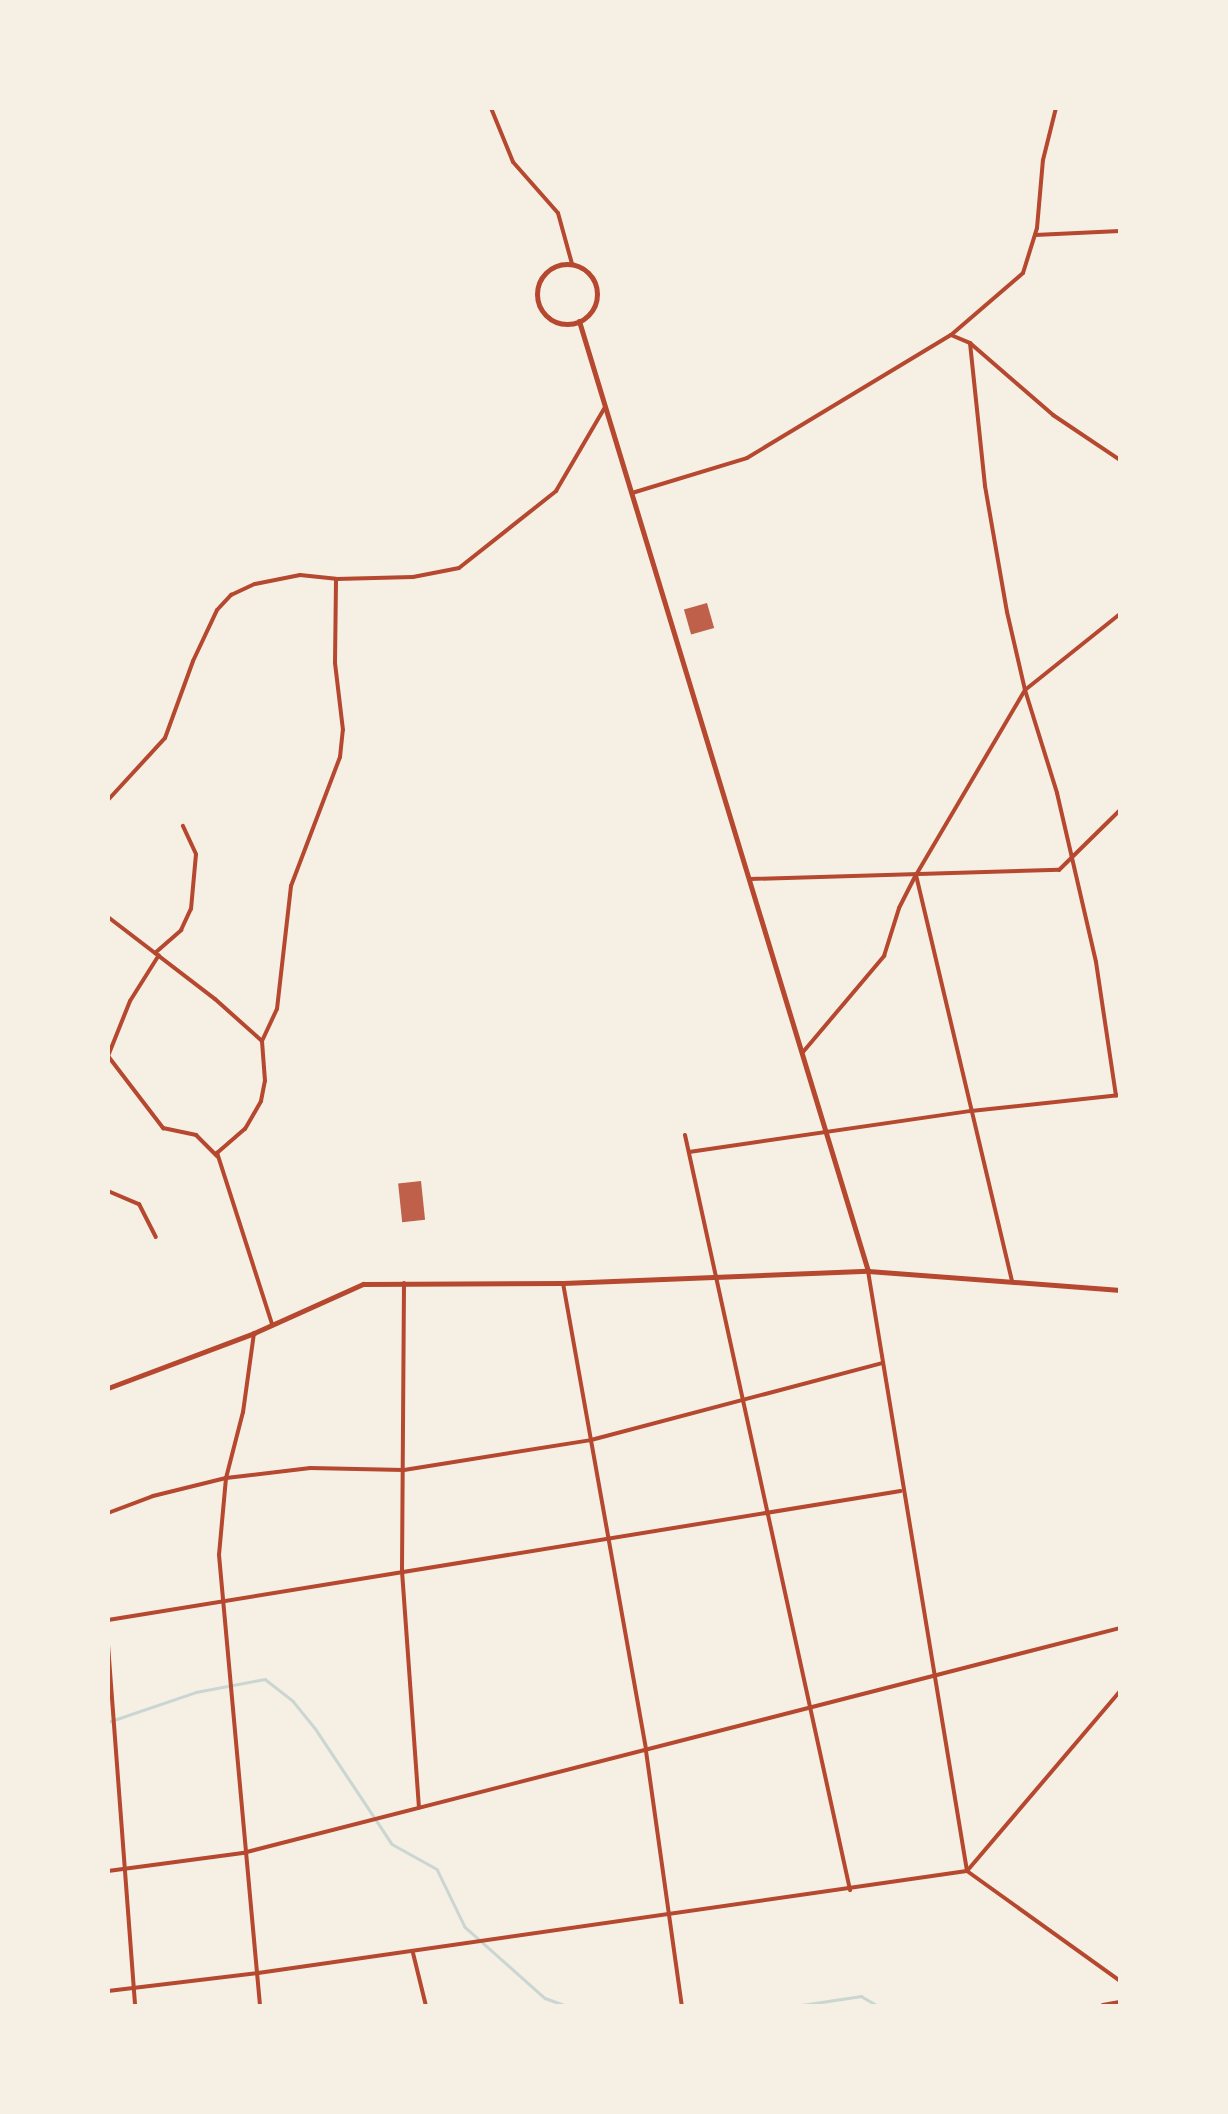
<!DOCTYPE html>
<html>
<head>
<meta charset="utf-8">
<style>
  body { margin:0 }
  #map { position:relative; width:1228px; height:2114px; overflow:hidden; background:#f6efe4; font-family:Ubuntu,sans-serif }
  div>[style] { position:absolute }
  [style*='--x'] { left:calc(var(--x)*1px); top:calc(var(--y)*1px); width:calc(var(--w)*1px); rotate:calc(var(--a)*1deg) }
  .stream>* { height:2.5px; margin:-1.25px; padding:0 1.25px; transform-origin:1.25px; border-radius:1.25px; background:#c9d6d2 }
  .building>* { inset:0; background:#bf614a; transform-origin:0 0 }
  .minor>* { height:4px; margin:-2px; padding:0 2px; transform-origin:2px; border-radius:2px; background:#b5482f }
  .tertiary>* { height:5px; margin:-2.5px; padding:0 2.5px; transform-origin:2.5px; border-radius:2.5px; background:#b5482f }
  .tertiary>.ring { margin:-2.5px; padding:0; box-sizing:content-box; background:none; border:5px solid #b5482f; border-radius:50% }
  .primary>* { height:6px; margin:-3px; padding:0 3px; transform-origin:3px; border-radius:3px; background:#b5482f }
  span { translate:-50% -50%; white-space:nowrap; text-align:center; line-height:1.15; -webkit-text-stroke:10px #f6efe4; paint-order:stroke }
  .frame { position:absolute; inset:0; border:110px solid #f6efe4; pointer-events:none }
</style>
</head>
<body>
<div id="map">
  <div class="stream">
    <div style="--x:108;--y:1722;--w:93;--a:-18.8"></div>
    <div style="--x:196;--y:1692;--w:70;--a:-10.7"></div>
    <div style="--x:265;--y:1679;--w:36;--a:38"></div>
    <div style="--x:293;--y:1701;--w:35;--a:51"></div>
    <div style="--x:315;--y:1728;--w:139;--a:56.4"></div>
    <div style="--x:392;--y:1844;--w:51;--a:29.1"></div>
    <div style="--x:437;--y:1869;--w:64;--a:64.2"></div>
    <div style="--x:465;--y:1927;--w:107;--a:41.6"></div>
    <div style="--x:545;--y:1998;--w:23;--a:20"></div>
    <div style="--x:795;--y:2006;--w:67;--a:-8.6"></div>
    <div style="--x:861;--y:1996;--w:20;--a:30"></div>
  </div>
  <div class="building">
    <div style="left:707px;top:603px;width:26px;height:24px;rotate:74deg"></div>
    <div style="left:421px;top:1181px;width:39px;height:23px;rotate:84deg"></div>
  </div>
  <div class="minor">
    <div style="--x:491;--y:108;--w:58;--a:67.8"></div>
    <div style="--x:513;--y:162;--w:68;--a:48.6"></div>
    <div style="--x:558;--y:213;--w:53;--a:74.6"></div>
    <div style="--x:1035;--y:235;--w:85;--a:-2.7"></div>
    <div style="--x:951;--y:335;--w:95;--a:-40.7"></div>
    <div style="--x:1023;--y:273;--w:47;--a:-72.7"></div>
    <div style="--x:1037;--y:228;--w:68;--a:-85"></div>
    <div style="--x:1043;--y:160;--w:54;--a:-76"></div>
    <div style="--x:970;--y:343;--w:144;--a:84"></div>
    <div style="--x:985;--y:486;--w:128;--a:80.1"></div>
    <div style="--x:1007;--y:612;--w:80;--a:77"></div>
    <div style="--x:1025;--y:690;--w:108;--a:72.7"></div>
    <div style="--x:1057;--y:793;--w:173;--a:77"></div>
    <div style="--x:1096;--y:962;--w:135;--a:81.5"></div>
    <div style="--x:632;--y:493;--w:120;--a:-16.9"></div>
    <div style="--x:747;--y:458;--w:238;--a:-31.1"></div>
    <div style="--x:951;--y:335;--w:21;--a:23"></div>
    <div style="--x:970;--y:343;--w:110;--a:40.9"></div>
    <div style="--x:1053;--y:415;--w:81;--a:33.9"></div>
    <div style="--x:108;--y:800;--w:84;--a:-47.4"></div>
    <div style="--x:165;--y:738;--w:82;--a:-70"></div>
    <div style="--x:193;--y:661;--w:56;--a:-64.8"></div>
    <div style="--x:217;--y:610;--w:21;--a:-47"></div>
    <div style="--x:231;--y:595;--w:26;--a:-25"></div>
    <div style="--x:255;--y:584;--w:46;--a:-11.3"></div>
    <div style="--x:300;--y:575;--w:36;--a:6"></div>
    <div style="--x:336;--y:579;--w:77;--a:-1.5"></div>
    <div style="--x:413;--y:577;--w:47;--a:-11.1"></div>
    <div style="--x:459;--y:568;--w:124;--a:-38.4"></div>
    <div style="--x:556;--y:491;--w:97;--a:-59.7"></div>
    <div style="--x:916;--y:875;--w:418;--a:76.7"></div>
    <div style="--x:750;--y:879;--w:309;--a:-1.7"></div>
    <div style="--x:1059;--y:870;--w:86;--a:-44.5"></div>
    <div style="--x:108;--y:917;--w:135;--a:37.5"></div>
    <div style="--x:215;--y:999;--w:63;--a:41.8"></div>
    <div style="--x:155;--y:953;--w:35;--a:-41"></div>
    <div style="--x:181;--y:930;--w:23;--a:-65"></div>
    <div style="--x:191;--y:909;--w:55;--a:-84.8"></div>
    <div style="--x:196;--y:854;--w:31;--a:-115"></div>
    <div style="--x:803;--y:1052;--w:126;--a:-49.8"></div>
    <div style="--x:884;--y:956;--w:50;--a:-72.6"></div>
    <div style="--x:899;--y:908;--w:37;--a:-63"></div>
    <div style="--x:916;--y:875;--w:215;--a:-59.5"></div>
    <div style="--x:1025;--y:690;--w:122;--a:-38.7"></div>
    <div style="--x:108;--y:1056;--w:91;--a:52.6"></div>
    <div style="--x:163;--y:1128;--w:34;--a:12"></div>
    <div style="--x:196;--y:1135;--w:30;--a:45"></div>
    <div style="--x:108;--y:1056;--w:59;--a:-68.2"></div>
    <div style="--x:130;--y:1001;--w:54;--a:-57.8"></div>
    <div style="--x:685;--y:1135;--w:773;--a:77.67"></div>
    <div style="--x:689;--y:1152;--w:285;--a:-8.3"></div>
    <div style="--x:971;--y:1111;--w:150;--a:-6.1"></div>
    <div style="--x:108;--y:1191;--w:34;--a:23"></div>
    <div style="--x:139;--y:1204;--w:37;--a:63"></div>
    <div style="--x:868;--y:1271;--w:608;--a:80.63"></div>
    <div style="--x:967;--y:1871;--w:188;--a:35.7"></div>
    <div style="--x:404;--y:1283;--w:288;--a:90.4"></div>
    <div style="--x:402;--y:1571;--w:237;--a:85.9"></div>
    <div style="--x:563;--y:1283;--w:475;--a:79.9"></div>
    <div style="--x:646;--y:1751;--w:258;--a:82"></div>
    <div style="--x:272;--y:1324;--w:180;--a:-107.8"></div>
    <div style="--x:217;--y:1153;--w:37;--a:-41"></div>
    <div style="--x:245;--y:1129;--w:32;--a:-60"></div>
    <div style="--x:261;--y:1101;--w:20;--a:-79"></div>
    <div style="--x:265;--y:1081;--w:40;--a:-94.3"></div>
    <div style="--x:262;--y:1041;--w:35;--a:-65"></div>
    <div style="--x:277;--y:1009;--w:124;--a:-83.5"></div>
    <div style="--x:291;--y:886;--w:138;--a:-69.2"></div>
    <div style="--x:340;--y:757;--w:27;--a:-84"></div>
    <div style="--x:343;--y:730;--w:67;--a:-96.8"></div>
    <div style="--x:335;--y:663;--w:84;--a:-89.3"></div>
    <div style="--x:254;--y:1333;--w:80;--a:97.9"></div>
    <div style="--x:243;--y:1412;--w:68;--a:104.4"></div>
    <div style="--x:226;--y:1478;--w:77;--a:95.2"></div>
    <div style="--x:219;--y:1555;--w:453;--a:84.8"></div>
    <div style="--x:108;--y:1513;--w:48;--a:-20.7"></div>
    <div style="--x:153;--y:1496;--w:75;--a:-13.9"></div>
    <div style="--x:226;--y:1478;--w:85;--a:-6.8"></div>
    <div style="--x:310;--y:1468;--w:94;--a:1.2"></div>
    <div style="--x:404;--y:1470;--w:189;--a:-9.1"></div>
    <div style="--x:591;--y:1440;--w:301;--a:-14.8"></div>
    <div style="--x:108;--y:1620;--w:803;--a:-9.24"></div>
    <div style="--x:108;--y:1645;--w:362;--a:85.7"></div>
    <div style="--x:108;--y:1871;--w:136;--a:-7.6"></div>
    <div style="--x:243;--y:1853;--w:905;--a:-14.39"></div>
    <div style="--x:413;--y:1953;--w:55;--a:76.2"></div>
    <div style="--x:108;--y:1991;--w:151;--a:-6.8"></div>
    <div style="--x:258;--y:1973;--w:716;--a:-8.19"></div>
    <div style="--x:967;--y:1871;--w:236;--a:-49.6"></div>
  </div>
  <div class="tertiary">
    <div class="ring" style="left:537px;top:264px;width:55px;height:55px"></div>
    <div style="--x:579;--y:321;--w:993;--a:73.08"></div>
    <div style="--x:868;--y:1271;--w:253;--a:4.3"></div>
    <div style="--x:108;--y:1388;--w:156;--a:-20.6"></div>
    <div style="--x:254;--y:1333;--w:120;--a:-24.2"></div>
    <div style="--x:363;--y:1284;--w:200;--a:-0.3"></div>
    <div style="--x:563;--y:1283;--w:305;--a:-2.3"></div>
  </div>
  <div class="primary">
    <div style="--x:1103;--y:2006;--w:17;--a:-10"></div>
  </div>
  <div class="frame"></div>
</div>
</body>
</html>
